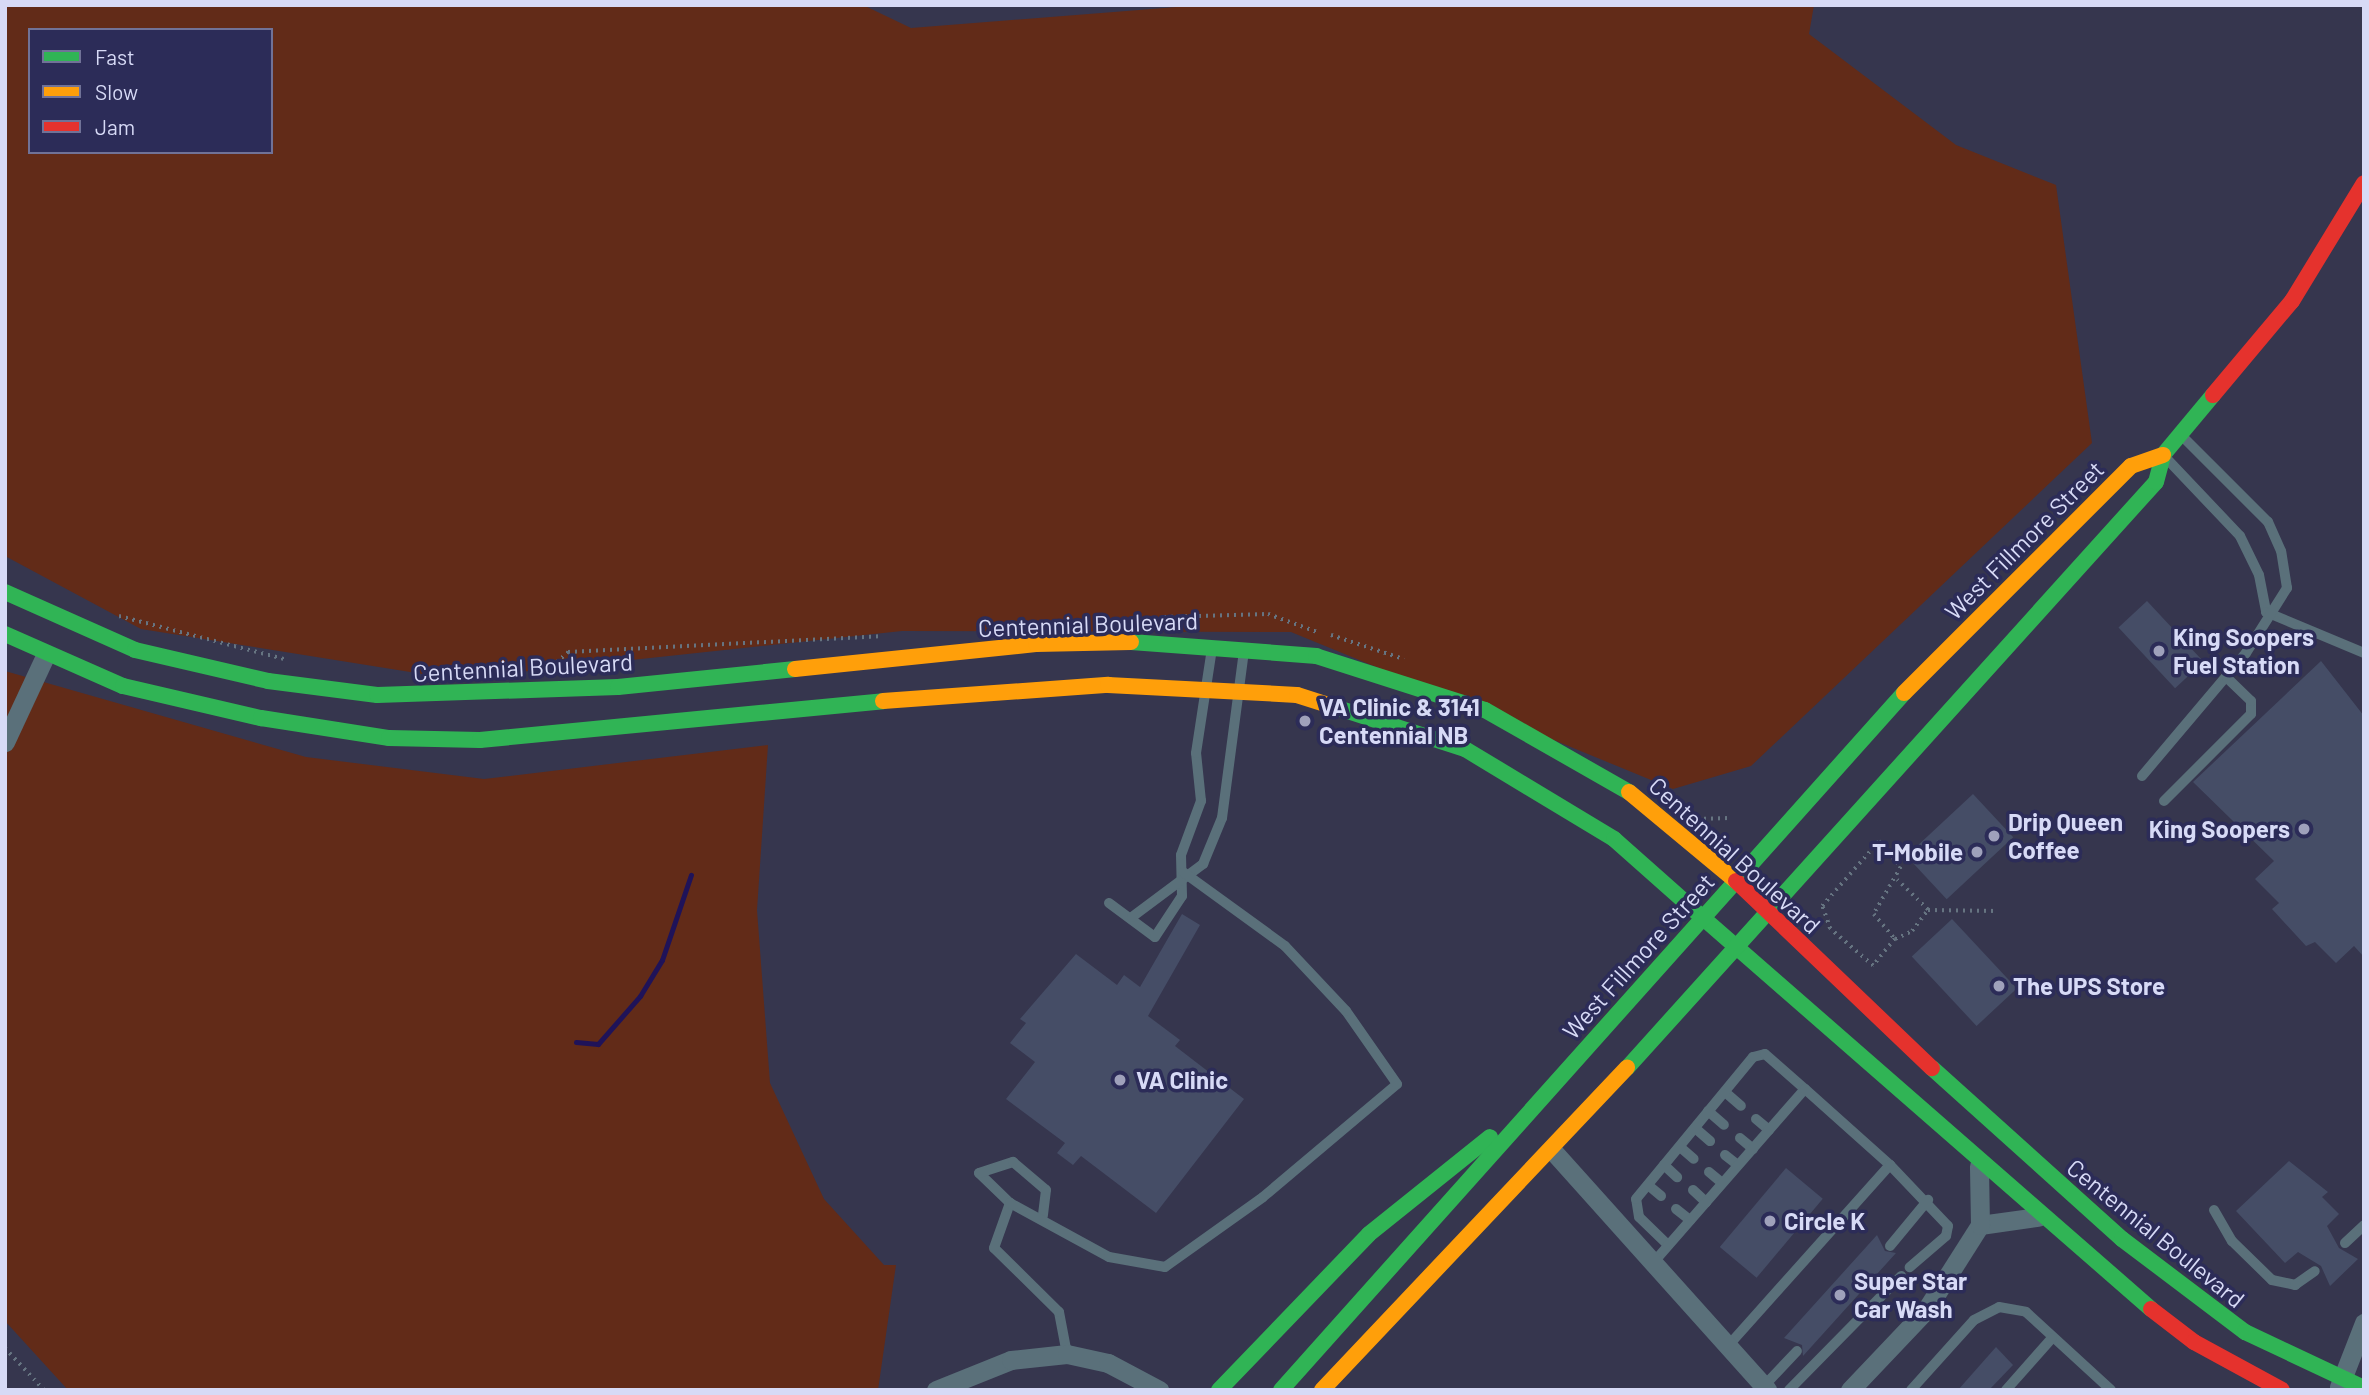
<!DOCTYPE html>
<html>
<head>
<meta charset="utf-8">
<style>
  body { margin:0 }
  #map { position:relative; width:2369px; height:1395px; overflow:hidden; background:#36364e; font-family:Barlow,sans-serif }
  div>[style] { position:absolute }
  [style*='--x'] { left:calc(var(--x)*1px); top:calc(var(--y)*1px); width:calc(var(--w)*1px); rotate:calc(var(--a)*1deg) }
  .green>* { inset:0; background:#622b18 }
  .stream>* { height:5px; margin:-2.5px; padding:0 2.5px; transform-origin:2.5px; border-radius:2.5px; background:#1f1359 }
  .building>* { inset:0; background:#454d66; transform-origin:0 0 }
  .path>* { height:3.5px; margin-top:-1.75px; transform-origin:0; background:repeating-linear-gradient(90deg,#667481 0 2px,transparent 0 7px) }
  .lane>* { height:10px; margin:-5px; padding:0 5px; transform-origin:5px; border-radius:5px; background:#5a707a }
  .street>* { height:19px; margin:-9.5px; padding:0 9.5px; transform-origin:9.5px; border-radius:9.5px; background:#5a707a }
  .fast>* { height:16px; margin:-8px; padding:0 8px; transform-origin:8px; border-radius:8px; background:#30b455 }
  .slow>* { height:16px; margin:-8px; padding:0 8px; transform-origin:8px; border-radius:8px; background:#ff9f0a }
  .jam>* { height:16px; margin:-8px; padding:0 8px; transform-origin:8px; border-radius:8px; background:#e5322d }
  .dots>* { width:19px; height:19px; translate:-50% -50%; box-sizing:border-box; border:4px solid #2c2c58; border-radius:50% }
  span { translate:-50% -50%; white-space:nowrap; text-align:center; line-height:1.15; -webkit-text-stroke:7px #2c2c58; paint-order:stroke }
  .street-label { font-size:24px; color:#d7daf6 }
  .poi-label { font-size:24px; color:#d7daf6; font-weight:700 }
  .left { translate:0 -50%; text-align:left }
  .right { translate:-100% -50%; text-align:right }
  .frame { position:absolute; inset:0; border:7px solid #d7daf6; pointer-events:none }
  .legend { position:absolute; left:28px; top:28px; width:245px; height:126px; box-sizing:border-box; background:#2c2c58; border:2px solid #707297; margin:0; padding:9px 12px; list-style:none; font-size:21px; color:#d7daf6 }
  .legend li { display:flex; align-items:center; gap:14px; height:35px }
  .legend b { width:35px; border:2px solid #707297 }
</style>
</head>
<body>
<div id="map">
  <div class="green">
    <div style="clip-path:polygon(evenodd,5px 5px,863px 5px,911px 28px,1202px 5px,1814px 5px,1809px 34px,1956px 145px,2056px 185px,2092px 443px,1751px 766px,1673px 789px,1291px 632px,902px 631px,454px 679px,141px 629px,5px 556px,5px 5px,30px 30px,271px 30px,271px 152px,30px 152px,30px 30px)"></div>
    <div style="clip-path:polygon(5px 671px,306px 757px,484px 779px,768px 745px,757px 910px,770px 1083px,824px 1199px,884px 1265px,896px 1265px,878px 1390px,68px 1390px,5px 1321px)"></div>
  </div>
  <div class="stream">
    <div style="--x:576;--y:1042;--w:22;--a:5"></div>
    <div style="--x:598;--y:1044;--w:64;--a:-48.8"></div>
    <div style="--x:640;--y:996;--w:42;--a:-58.6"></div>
    <div style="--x:662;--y:960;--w:90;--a:-71.2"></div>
  </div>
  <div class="building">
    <div style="left:2147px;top:601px;width:83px;height:39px;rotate:47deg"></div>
    <div style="clip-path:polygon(2321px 661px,2364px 716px,2364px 957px,2354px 946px,2336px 963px,2315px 942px,2306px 946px,2272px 909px,2279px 903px,2255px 879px,2274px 861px,2193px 782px)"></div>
    <div style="left:1973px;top:794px;width:59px;height:91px;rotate:47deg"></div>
    <div style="clip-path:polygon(1182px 914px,1200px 925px,1148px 1016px,1180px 1040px,1175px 1046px,1244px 1099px,1156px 1213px,1081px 1156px,1073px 1165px,1057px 1153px,1065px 1143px,1006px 1099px,1035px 1062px,1010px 1043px,1026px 1023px,1020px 1019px,1076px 954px,1117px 985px,1124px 975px,1140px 987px)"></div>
    <div style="left:1952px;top:919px;width:95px;height:55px;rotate:47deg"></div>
    <div style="clip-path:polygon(2289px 1161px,2328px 1192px,2322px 1197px,2339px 1214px,2327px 1226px,2339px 1248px,2358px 1259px,2330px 1286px,2321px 1266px,2298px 1252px,2285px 1263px,2236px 1211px)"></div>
    <div style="left:1786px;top:1168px;width:48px;height:103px;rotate:40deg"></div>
    <div style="clip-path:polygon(1877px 1235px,1885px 1251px,1896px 1253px,1803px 1356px,1802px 1345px,1784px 1338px)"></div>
    <div style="clip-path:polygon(1996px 1347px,2013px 1365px,1989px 1390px,1958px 1390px)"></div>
  </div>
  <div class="path">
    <div style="--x:119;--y:616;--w:171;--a:14.6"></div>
    <div style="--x:1164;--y:617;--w:104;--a:-1.7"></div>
    <div style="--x:1268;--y:614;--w:55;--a:20.1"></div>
    <div style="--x:1331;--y:635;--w:77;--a:18.2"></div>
    <div style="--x:551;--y:667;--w:23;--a:-41"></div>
    <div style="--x:568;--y:652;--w:312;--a:-2.9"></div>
    <div style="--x:1697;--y:819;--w:32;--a:-2"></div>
    <div style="--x:1879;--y:841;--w:34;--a:50"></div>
    <div style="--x:1901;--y:867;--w:54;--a:119.9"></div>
    <div style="--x:1874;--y:914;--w:33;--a:50"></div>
    <div style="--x:1895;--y:939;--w:35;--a:129"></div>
    <div style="--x:1873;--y:966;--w:57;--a:-139.3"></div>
    <div style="--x:1830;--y:929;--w:24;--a:-109"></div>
    <div style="--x:1822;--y:906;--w:86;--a:-48.8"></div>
    <div style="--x:1928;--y:910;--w:70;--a:0.8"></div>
    <div style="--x:1895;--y:939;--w:19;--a:-25"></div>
    <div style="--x:1912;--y:931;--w:26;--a:-53"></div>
    <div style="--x:1928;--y:910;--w:43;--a:-135.9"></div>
    <div style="--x:5;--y:1348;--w:57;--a:47.1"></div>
  </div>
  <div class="lane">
    <div style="--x:2167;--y:459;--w:106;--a:46.5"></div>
    <div style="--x:2240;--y:536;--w:43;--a:64"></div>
    <div style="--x:2259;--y:575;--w:38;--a:79"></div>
    <div style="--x:2266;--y:612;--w:106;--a:22.7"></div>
    <div style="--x:2142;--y:776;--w:161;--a:-49.8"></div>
    <div style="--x:2246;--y:653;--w:77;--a:-57.8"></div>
    <div style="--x:2287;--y:588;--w:37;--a:-99"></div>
    <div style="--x:2281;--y:551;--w:32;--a:-114"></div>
    <div style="--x:2268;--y:522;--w:122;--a:-135"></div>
    <div style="--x:2164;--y:801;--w:123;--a:-45"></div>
    <div style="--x:2251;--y:714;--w:13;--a:-90"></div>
    <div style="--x:2251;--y:701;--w:33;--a:-136"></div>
    <div style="--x:1109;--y:903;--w:57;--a:36.5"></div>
    <div style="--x:1155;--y:937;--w:49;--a:-56.6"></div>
    <div style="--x:1182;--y:896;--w:41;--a:-91.4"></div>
    <div style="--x:1181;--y:855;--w:58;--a:-69.7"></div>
    <div style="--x:1201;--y:801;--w:48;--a:-95.9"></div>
    <div style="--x:1196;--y:753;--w:106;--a:-81.3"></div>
    <div style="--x:1132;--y:917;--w:89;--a:-36.7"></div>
    <div style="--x:1203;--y:864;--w:50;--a:-67.6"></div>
    <div style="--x:1222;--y:818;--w:168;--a:-82.5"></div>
    <div style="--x:1725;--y:1092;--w:21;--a:41"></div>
    <div style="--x:1708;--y:1111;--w:21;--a:41"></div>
    <div style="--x:1756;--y:1119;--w:17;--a:40"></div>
    <div style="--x:1695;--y:1128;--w:20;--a:41"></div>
    <div style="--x:1740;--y:1138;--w:17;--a:40"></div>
    <div style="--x:1680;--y:1147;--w:18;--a:41"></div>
    <div style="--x:1725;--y:1155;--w:16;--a:38"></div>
    <div style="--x:1664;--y:1165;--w:18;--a:43"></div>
    <div style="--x:1709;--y:1172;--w:17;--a:40"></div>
    <div style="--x:1648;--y:1185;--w:17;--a:40"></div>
    <div style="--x:1693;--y:1190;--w:18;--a:43"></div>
    <div style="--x:1010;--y:1203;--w:43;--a:-135.9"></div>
    <div style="--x:979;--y:1173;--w:36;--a:-18"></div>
    <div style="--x:1013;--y:1162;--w:43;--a:40.3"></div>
    <div style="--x:1046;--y:1190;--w:26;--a:97"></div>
    <div style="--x:1676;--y:1209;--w:18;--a:38"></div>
    <div style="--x:2214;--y:1210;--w:36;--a:60"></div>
    <div style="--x:2232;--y:1241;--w:56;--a:44.3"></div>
    <div style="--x:2272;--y:1280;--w:24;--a:12"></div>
    <div style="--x:2295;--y:1285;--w:24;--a:-35"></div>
    <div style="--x:2345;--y:1243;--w:26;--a:-43"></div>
    <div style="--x:1668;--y:1245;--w:40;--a:-136"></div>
    <div style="--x:1639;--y:1217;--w:18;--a:-99"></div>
    <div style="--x:1636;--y:1199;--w:184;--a:-50.5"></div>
    <div style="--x:1753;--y:1057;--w:12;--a:-14"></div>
    <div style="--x:1765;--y:1054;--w:53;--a:41.2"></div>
    <div style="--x:1890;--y:1246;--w:60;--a:-50.4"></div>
    <div style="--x:1653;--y:1263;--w:231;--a:-48.9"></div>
    <div style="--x:1805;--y:1089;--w:114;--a:41.8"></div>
    <div style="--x:1728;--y:1346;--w:243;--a:-48.2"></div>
    <div style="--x:1890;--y:1165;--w:84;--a:46.4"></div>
    <div style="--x:1948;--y:1226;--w:10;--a:101"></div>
    <div style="--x:1946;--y:1236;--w:48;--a:139.3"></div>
    <div style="--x:1067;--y:1354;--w:43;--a:-100.8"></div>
    <div style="--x:1059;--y:1312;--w:91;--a:-135.4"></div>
    <div style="--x:994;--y:1248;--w:48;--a:-70.4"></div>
    <div style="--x:1010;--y:1203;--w:113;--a:28.6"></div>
    <div style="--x:1109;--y:1257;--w:57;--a:10.1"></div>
    <div style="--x:1165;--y:1267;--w:120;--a:-35.5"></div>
    <div style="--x:1263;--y:1197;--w:175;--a:-40.1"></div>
    <div style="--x:1397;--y:1084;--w:89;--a:-124.9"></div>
    <div style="--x:1346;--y:1011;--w:89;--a:-133.2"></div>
    <div style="--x:1285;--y:946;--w:126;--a:-144"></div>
    <div style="--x:1764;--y:1386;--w:48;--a:-46.7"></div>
    <div style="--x:1789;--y:1390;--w:160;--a:-45.5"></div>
    <div style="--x:1911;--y:1390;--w:94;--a:-48"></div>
    <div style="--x:1974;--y:1320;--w:28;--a:-27"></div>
    <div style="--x:1999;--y:1307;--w:27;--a:10"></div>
    <div style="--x:2026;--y:1312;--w:115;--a:42.5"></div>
    <div style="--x:2006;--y:1390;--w:69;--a:-48.5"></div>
  </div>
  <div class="street">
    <div style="--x:5;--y:742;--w:97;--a:-65"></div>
    <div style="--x:1552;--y:1150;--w:322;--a:48.1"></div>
    <div style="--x:1980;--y:1225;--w:58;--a:-8"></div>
    <div style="--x:2339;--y:1387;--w:69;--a:-68.7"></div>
    <div style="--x:936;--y:1390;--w:81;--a:-21.8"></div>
    <div style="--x:1011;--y:1360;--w:56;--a:-6.1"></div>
    <div style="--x:1067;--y:1354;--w:42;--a:12.4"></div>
    <div style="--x:1108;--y:1363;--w:58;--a:27.9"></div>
    <div style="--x:1850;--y:1390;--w:110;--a:-46.5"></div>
    <div style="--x:1926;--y:1310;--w:101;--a:-57.6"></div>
    <div style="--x:1980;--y:1225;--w:59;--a:-91"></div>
  </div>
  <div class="fast">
    <div style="--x:5;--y:592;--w:142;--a:24"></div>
    <div style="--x:135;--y:650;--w:137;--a:13.1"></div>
    <div style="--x:268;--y:681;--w:110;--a:7.3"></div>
    <div style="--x:377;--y:695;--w:241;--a:-1.9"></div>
    <div style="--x:618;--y:687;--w:178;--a:-5.8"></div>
    <div style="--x:5;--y:634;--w:129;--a:23.8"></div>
    <div style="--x:123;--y:686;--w:142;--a:13.1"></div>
    <div style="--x:261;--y:718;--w:130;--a:8.9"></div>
    <div style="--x:389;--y:738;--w:91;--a:1.3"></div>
    <div style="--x:480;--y:740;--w:405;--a:-5.5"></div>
    <div style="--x:1131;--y:642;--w:186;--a:4.3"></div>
    <div style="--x:1316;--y:656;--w:177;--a:17.7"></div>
    <div style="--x:1485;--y:710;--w:166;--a:29.7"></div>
    <div style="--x:1338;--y:708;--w:133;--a:17.9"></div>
    <div style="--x:1465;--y:749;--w:174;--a:31.1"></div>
    <div style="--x:1614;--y:839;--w:118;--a:41.6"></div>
    <div style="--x:1702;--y:917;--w:596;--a:41.12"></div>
    <div style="--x:1627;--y:1068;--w:789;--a:-47.93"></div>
    <div style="--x:2156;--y:482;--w:28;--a:-75"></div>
    <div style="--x:2163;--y:455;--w:78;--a:-50.2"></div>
    <div style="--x:1932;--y:1068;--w:256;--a:42"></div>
    <div style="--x:2122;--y:1239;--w:154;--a:37.1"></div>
    <div style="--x:2245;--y:1332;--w:132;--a:25.2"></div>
    <div style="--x:1219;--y:1390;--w:216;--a:-46.1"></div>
    <div style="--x:1369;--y:1234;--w:155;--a:-38.7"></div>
    <div style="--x:1281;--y:1390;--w:935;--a:-48.21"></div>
  </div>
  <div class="slow">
    <div style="--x:795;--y:669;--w:242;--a:-5.9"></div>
    <div style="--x:1036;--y:644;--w:95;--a:-1.2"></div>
    <div style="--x:1904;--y:693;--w:321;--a:-45"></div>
    <div style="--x:2131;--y:466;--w:34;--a:-19"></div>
    <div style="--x:883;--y:701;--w:226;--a:-4.1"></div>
    <div style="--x:1108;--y:685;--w:189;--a:3"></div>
    <div style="--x:1297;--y:695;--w:43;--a:17.6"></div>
    <div style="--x:1629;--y:792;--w:139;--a:39.8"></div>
    <div style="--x:1322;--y:1390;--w:444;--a:-46.6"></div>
  </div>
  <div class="jam">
    <div style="--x:2213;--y:395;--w:123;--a:-50"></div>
    <div style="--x:2292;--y:301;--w:138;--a:-58.6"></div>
    <div style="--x:1736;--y:881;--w:271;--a:43.7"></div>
    <div style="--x:2151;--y:1309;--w:54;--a:37.5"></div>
    <div style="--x:2194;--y:1342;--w:100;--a:28.6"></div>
  </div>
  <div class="dots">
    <div style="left:2159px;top:651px;background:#9fa1bb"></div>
    <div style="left:1305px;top:721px;background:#9fa1bb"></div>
    <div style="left:2304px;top:829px;background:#9fa1bb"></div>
    <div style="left:1994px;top:836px;background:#9fa1bb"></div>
    <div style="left:1977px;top:852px;background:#9fa1bb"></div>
    <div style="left:1999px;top:986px;background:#9fa1bb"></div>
    <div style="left:1120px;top:1080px;background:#9fa1bb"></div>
    <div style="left:1770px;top:1221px;background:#9fa1bb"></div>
    <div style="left:1840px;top:1295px;background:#9fa1bb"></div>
  </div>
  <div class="street-label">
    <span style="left:2024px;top:540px;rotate:-45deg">West Fillmore Street</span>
    <span style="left:1088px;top:624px;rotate:-2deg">Centennial Boulevard</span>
    <span style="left:523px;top:667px;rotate:-3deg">Centennial Boulevard</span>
    <span style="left:1735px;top:855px;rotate:42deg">Centennial Boulevard</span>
    <span style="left:1638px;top:956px;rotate:-48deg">West Fillmore Street</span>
    <span style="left:2156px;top:1233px;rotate:39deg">Centennial Boulevard</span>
  </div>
  <div class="poi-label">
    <span class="left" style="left:2173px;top:651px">King Soopers<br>Fuel Station</span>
    <span class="left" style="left:1319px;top:721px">VA Clinic &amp; 3141<br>Centennial NB</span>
    <span class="left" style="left:2008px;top:836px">Drip Queen<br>Coffee</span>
    <span class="right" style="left:2290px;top:829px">King Soopers</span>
    <span class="right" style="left:1963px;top:852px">T-Mobile</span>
    <span class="left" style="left:2013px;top:986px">The UPS Store</span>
    <span class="left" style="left:1136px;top:1080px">VA Clinic</span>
    <span class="left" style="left:1784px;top:1221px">Circle K</span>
    <span class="left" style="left:1854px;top:1295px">Super Star<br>Car Wash</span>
  </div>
  <div class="frame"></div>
  <ul class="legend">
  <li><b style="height:9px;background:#30b455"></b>Fast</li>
  <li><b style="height:9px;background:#ff9f0a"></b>Slow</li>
  <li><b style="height:9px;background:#e5322d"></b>Jam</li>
  </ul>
</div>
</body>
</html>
